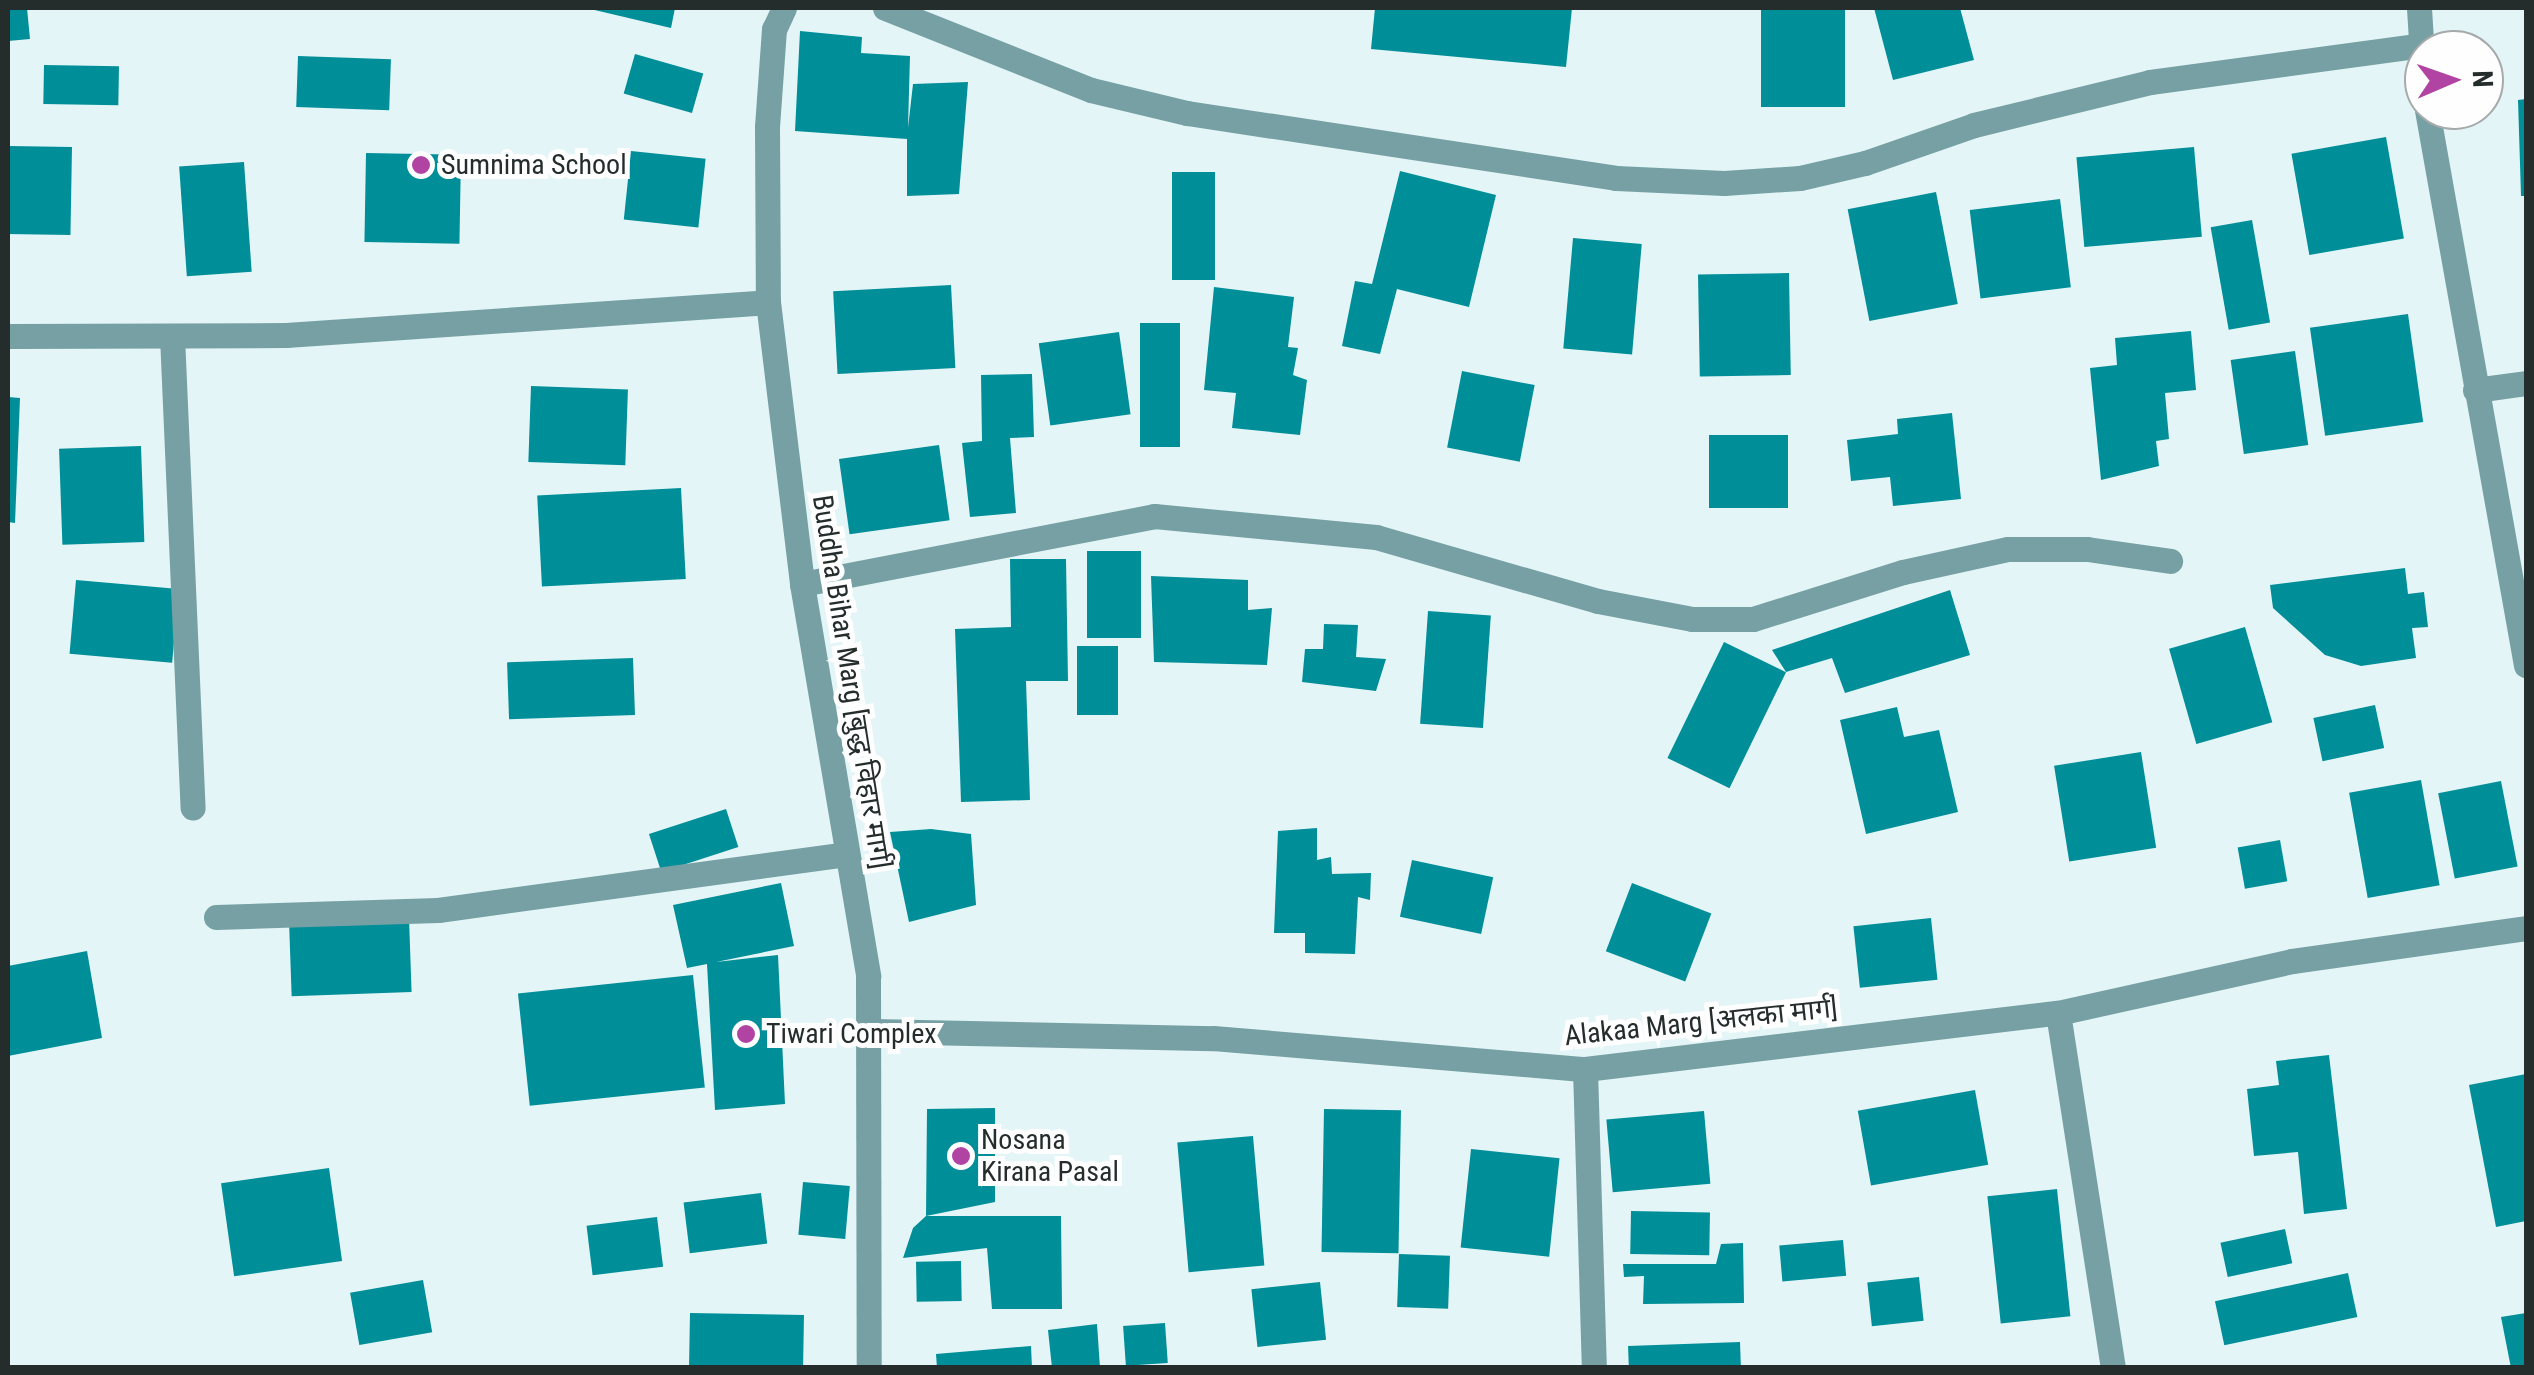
<!DOCTYPE html>
<html>
<head>
<meta charset="utf-8">
<style>
  body { margin:0 }
  #map { position:relative; width:2534px; height:1375px; overflow:hidden; background:#e3f5f7; font-family:"Roboto Condensed","Noto Sans Devanagari",sans-serif }
  div>[style] { position:absolute }
  [style*='--x'] { left:calc(var(--x)*1px); top:calc(var(--y)*1px); width:calc(var(--w)*1px); rotate:calc(var(--a)*1deg) }
  .building>* { inset:0; background:#008e98; transform-origin:0 0 }
  .minor>* { height:25px; margin:-12.5px; padding:0 12.5px; transform-origin:12.5px; border-radius:12.5px; background:#76a0a3 }
  .dots>* { width:28px; height:28px; translate:-50% -50%; box-sizing:border-box; border:5px solid #fefefe; border-radius:50% }
  span { translate:-50% -50%; white-space:nowrap; text-align:center; line-height:1.15; -webkit-text-stroke:10px #fefefe; paint-order:stroke }
  .poi-label { font-size:28px; color:#252c2c }
  .left { translate:0 -50%; text-align:left }
  .street-label { font-size:28px; color:#252c2c }
  .frame { position:absolute; inset:0; border:10px solid #252c2c; pointer-events:none }
  .north { position:absolute; left:2404px; top:30px; width:100px; height:100px; box-sizing:border-box; background:#fefefe; border:2px solid #a7aaaa; border-radius:50%; rotate:88deg; font-size:28px; font-weight:700; line-height:40px; text-align:center; color:#252c2c }
  .north::after { content:''; display:block; margin:auto; width:35px; height:45px; background:#b144a3; clip-path:polygon(50% 0,100% 100%,50% 72%,0 100%) }
</style>
</head>
<body>
<div id="map">
  <div class="building">
    <div style="clip-path:polygon(8px 8px,27px 8px,30px 39px,8px 41px)"></div>
    <div style="clip-path:polygon(586px 8px,675px 8px,671px 28px)"></div>
    <div style="clip-path:polygon(1375px 8px,1572px 8px,1566px 67px,1371px 49px)"></div>
    <div style="left:1761px;top:8px;width:84px;height:99px"></div>
    <div style="clip-path:polygon(1874px 8px,1960px 8px,1974px 60px,1893px 80px)"></div>
    <div style="clip-path:polygon(800px 31px,862px 37px,861px 53px,910px 56px,908px 128px,913px 84px,968px 82px,959px 194px,907px 196px,907px 139px,795px 131px)"></div>
    <div style="left:635px;top:54px;width:71px;height:41px;rotate:16deg"></div>
    <div style="left:298px;top:56px;width:93px;height:51px;rotate:2deg"></div>
    <div style="left:44px;top:65px;width:75px;height:39px;rotate:1deg"></div>
    <div style="clip-path:polygon(2526px 99px,2526px 196px,2521px 196px,2518px 100px)"></div>
    <div style="left:2386px;top:137px;width:103px;height:96px;rotate:80deg"></div>
    <div style="left:9px;top:146px;width:63px;height:88px;rotate:1deg"></div>
    <div style="left:2194px;top:147px;width:90px;height:118px;rotate:85deg"></div>
    <div style="left:631px;top:151px;width:75px;height:69px;rotate:6deg"></div>
    <div style="left:366px;top:153px;width:95px;height:89px;rotate:1deg"></div>
    <div style="left:244px;top:162px;width:110px;height:65px;rotate:86deg"></div>
    <div style="clip-path:polygon(1400px 171px,1496px 195px,1469px 307px,1397px 289px,1380px 354px,1342px 346px,1355px 281px,1372px 284px)"></div>
    <div style="left:1172px;top:172px;width:43px;height:108px"></div>
    <div style="left:1936px;top:192px;width:114px;height:90px;rotate:79deg"></div>
    <div style="left:2060px;top:199px;width:89px;height:91px;rotate:83deg"></div>
    <div style="left:2252px;top:220px;width:104px;height:42px;rotate:80deg"></div>
    <div style="left:1573px;top:238px;width:69px;height:111px;rotate:5deg"></div>
    <div style="left:1789px;top:273px;width:102px;height:91px;rotate:89deg"></div>
    <div style="left:951px;top:285px;width:83px;height:118px;rotate:87deg"></div>
    <div style="clip-path:polygon(1214px 287px,1294px 297px,1288px 347px,1298px 348px,1293px 375px,1307px 380px,1300px 435px,1232px 428px,1236px 393px,1204px 390px)"></div>
    <div style="left:2408px;top:314px;width:109px;height:99px;rotate:82deg"></div>
    <div style="left:1140px;top:323px;width:40px;height:124px"></div>
    <div style="clip-path:polygon(2191px 331px,2196px 390px,2165px 393px,2169px 439px,2156px 441px,2159px 466px,2101px 480px,2090px 368px,2117px 365px,2115px 338px)"></div>
    <div style="left:1119px;top:332px;width:83px;height:81px;rotate:82deg"></div>
    <div style="left:2295px;top:351px;width:95px;height:65px;rotate:82deg"></div>
    <div style="left:1462px;top:371px;width:74px;height:78px;rotate:11deg"></div>
    <div style="clip-path:polygon(1032px 374px,1034px 437px,1010px 438px,1016px 513px,970px 517px,962px 443px,982px 441px,981px 375px)"></div>
    <div style="left:531px;top:386px;width:97px;height:76px;rotate:2deg"></div>
    <div style="clip-path:polygon(8px 397px,20px 398px,15px 523px,8px 522px)"></div>
    <div style="clip-path:polygon(1952px 413px,1961px 499px,1893px 506px,1890px 477px,1851px 481px,1847px 440px,1898px 434px,1897px 419px)"></div>
    <div style="left:1709px;top:435px;width:79px;height:73px"></div>
    <div style="left:939px;top:445px;width:76px;height:101px;rotate:82deg"></div>
    <div style="left:141px;top:446px;width:96px;height:82px;rotate:88deg"></div>
    <div style="left:681px;top:488px;width:91px;height:144px;rotate:87deg"></div>
    <div style="left:1087px;top:551px;width:54px;height:87px"></div>
    <div style="clip-path:polygon(1010px 559px,1066px 559px,1068px 681px,1026px 681px,1030px 800px,961px 802px,955px 629px,1011px 627px)"></div>
    <div style="clip-path:polygon(2405px 568px,2408px 594px,2424px 592px,2428px 627px,2412px 628px,2416px 658px,2361px 666px,2325px 655px,2273px 608px,2270px 585px)"></div>
    <div style="clip-path:polygon(1151px 576px,1248px 580px,1248px 610px,1272px 608px,1267px 665px,1154px 662px)"></div>
    <div style="left:76px;top:580px;width:103px;height:74px;rotate:5deg"></div>
    <div style="clip-path:polygon(1950px 590px,1970px 655px,1845px 693px,1832px 658px,1786px 672px,1772px 650px)"></div>
    <div style="left:1428px;top:611px;width:63px;height:113px;rotate:4deg"></div>
    <div style="clip-path:polygon(1324px 624px,1358px 625px,1356px 657px,1386px 659px,1376px 691px,1302px 682px,1305px 649px,1323px 649px)"></div>
    <div style="left:2245px;top:627px;width:99px;height:79px;rotate:74deg"></div>
    <div style="left:1724px;top:642px;width:69px;height:129px;rotate:26deg"></div>
    <div style="left:1077px;top:646px;width:41px;height:69px"></div>
    <div style="left:633px;top:658px;width:57px;height:126px;rotate:88deg"></div>
    <div style="left:2375px;top:705px;width:44px;height:63px;rotate:78deg"></div>
    <div style="clip-path:polygon(1897px 707px,1904px 737px,1939px 730px,1958px 812px,1866px 834px,1840px 720px)"></div>
    <div style="left:2141px;top:752px;width:97px;height:88px;rotate:81deg"></div>
    <div style="left:2421px;top:780px;width:107px;height:73px;rotate:80deg"></div>
    <div style="left:2501px;top:781px;width:87px;height:64px;rotate:79deg"></div>
    <div style="left:726px;top:809px;width:40px;height:81px;rotate:72deg"></div>
    <div style="clip-path:polygon(1317px 828px,1317px 860px,1331px 857px,1332px 874px,1371px 873px,1370px 900px,1358px 897px,1355px 954px,1305px 953px,1305px 933px,1274px 933px,1278px 831px)"></div>
    <div style="clip-path:polygon(931px 829px,971px 834px,976px 905px,909px 922px,890px 832px)"></div>
    <div style="left:2280px;top:840px;width:42px;height:43px;rotate:80deg"></div>
    <div style="left:1412px;top:860px;width:83px;height:58px;rotate:12deg"></div>
    <div style="clip-path:polygon(781px 883px,794px 946px,716px 962px,778px 955px,785px 1104px,715px 1110px,707px 964px,687px 968px,673px 905px)"></div>
    <div style="left:1632px;top:883px;width:85px;height:73px;rotate:21deg"></div>
    <div style="left:409px;top:918px;width:74px;height:120px;rotate:88deg"></div>
    <div style="left:1931px;top:918px;width:62px;height:78px;rotate:84deg"></div>
    <div style="clip-path:polygon(87px 951px,102px 1038px,8px 1056px,8px 966px)"></div>
    <div style="left:693px;top:975px;width:113px;height:176px;rotate:84deg"></div>
    <div style="clip-path:polygon(2329px 1055px,2347px 1209px,2304px 1214px,2298px 1152px,2254px 1156px,2247px 1089px,2279px 1085px,2276px 1061px)"></div>
    <div style="clip-path:polygon(2526px 1074px,2526px 1221px,2496px 1227px,2469px 1085px)"></div>
    <div style="left:1975px;top:1090px;width:76px;height:119px;rotate:80deg"></div>
    <div style="clip-path:polygon(995px 1108px,995px 1202px,926px 1216px,1061px 1216px,1062px 1309px,992px 1309px,987px 1248px,903px 1258px,913px 1228px,926px 1216px,927px 1109px)"></div>
    <div style="left:1324px;top:1109px;width:77px;height:143px;rotate:1deg"></div>
    <div style="left:1704px;top:1111px;width:73px;height:98px;rotate:85deg"></div>
    <div style="left:1253px;top:1136px;width:130px;height:76px;rotate:85deg"></div>
    <div style="left:1471px;top:1149px;width:89px;height:99px;rotate:6deg"></div>
    <div style="left:329px;top:1168px;width:94px;height:109px;rotate:82deg"></div>
    <div style="left:803px;top:1182px;width:47px;height:53px;rotate:5deg"></div>
    <div style="left:2057px;top:1189px;width:128px;height:70px;rotate:84deg"></div>
    <div style="left:761px;top:1193px;width:51px;height:78px;rotate:83deg"></div>
    <div style="left:1631px;top:1211px;width:79px;height:43px;rotate:1deg"></div>
    <div style="left:657px;top:1217px;width:50px;height:71px;rotate:83deg"></div>
    <div style="left:2285px;top:1229px;width:35px;height:66px;rotate:78deg"></div>
    <div style="left:1843px;top:1240px;width:36px;height:64px;rotate:85deg"></div>
    <div style="clip-path:polygon(1743px 1243px,1744px 1303px,1643px 1304px,1644px 1276px,1624px 1277px,1623px 1264px,1716px 1264px,1721px 1244px)"></div>
    <div style="left:1399px;top:1254px;width:51px;height:53px;rotate:2deg"></div>
    <div style="left:961px;top:1261px;width:40px;height:45px;rotate:89deg"></div>
    <div style="left:2348px;top:1273px;width:45px;height:136px;rotate:78deg"></div>
    <div style="left:1919px;top:1277px;width:44px;height:52px;rotate:84deg"></div>
    <div style="left:423px;top:1280px;width:53px;height:74px;rotate:80deg"></div>
    <div style="left:1320px;top:1282px;width:58px;height:69px;rotate:84deg"></div>
    <div style="left:690px;top:1313px;width:114px;height:55px;rotate:1deg"></div>
    <div style="clip-path:polygon(2526px 1313px,2526px 1368px,2511px 1368px,2501px 1317px)"></div>
    <div style="left:1165px;top:1323px;width:40px;height:42px;rotate:86deg"></div>
    <div style="clip-path:polygon(1097px 1324px,1100px 1368px,1052px 1368px,1048px 1330px)"></div>
    <div style="left:1740px;top:1342px;width:26px;height:112px;rotate:88deg"></div>
    <div style="clip-path:polygon(1031px 1346px,1032px 1368px,937px 1368px,936px 1354px)"></div>
  </div>
  <div class="minor">
    <div style="--x:784;--y:8;--w:23;--a:115"></div>
    <div style="--x:774;--y:29;--w:98;--a:94.1"></div>
    <div style="--x:767;--y:127;--w:175;--a:89.7"></div>
    <div style="--x:768;--y:302;--w:284;--a:83.1"></div>
    <div style="--x:802;--y:584;--w:398;--a:80.4"></div>
    <div style="--x:868;--y:976;--w:392;--a:89.9"></div>
    <div style="--x:885;--y:8;--w:222;--a:21.7"></div>
    <div style="--x:1091;--y:90;--w:99;--a:13.5"></div>
    <div style="--x:1187;--y:113;--w:434;--a:8.6"></div>
    <div style="--x:1616;--y:178;--w:108;--a:2.7"></div>
    <div style="--x:1724;--y:183;--w:76;--a:-3.8"></div>
    <div style="--x:1800;--y:178;--w:67;--a:-13"></div>
    <div style="--x:1865;--y:163;--w:115;--a:-19.2"></div>
    <div style="--x:1974;--y:125;--w:181;--a:-13.7"></div>
    <div style="--x:2150;--y:82;--w:269;--a:-7.7"></div>
    <div style="--x:2419;--y:8;--w:81;--a:86.5"></div>
    <div style="--x:2427;--y:110;--w:564;--a:79.89"></div>
    <div style="--x:8;--y:336;--w:278;--a:-0.2"></div>
    <div style="--x:286;--y:335;--w:483;--a:-3.9"></div>
    <div style="--x:172;--y:336;--w:472;--a:87.5"></div>
    <div style="--x:2475;--y:390;--w:51;--a:-7.8"></div>
    <div style="--x:802;--y:584;--w:359;--a:-10.9"></div>
    <div style="--x:1154;--y:516;--w:223;--a:5.4"></div>
    <div style="--x:1376;--y:537;--w:231;--a:16.1"></div>
    <div style="--x:1598;--y:601;--w:96;--a:10.8"></div>
    <div style="--x:1692;--y:619;--w:61;--a:0"></div>
    <div style="--x:1753;--y:619;--w:157;--a:-17.4"></div>
    <div style="--x:1903;--y:572;--w:107;--a:-12.4"></div>
    <div style="--x:2008;--y:549;--w:79;--a:0"></div>
    <div style="--x:2087;--y:549;--w:84;--a:8.2"></div>
    <div style="--x:216;--y:917;--w:222;--a:-1.8"></div>
    <div style="--x:438;--y:910;--w:412;--a:-7.8"></div>
    <div style="--x:2058;--y:1013;--w:359;--a:81.2"></div>
    <div style="--x:872;--y:1031;--w:341;--a:1.2"></div>
    <div style="--x:1213;--y:1038;--w:373;--a:4.8"></div>
    <div style="--x:1585;--y:1069;--w:476;--a:-6.8"></div>
    <div style="--x:2058;--y:1013;--w:240;--a:-12.5"></div>
    <div style="--x:2292;--y:961;--w:236;--a:-8"></div>
    <div style="--x:1585;--y:1069;--w:299;--a:88.3"></div>
  </div>
  <div class="dots">
    <div style="left:421px;top:165px;background:#b144a3"></div>
    <div style="left:746px;top:1034px;background:#b144a3"></div>
    <div style="left:961px;top:1156px;background:#b144a3"></div>
  </div>
  <div class="poi-label">
    <span class="left" style="left:441px;top:165px">Sumnima School</span>
    <span class="left" style="left:766px;top:1034px">Tiwari Complex</span>
    <span class="left" style="left:981px;top:1156px">Nosana<br>Kirana Pasal</span>
  </div>
  <div class="street-label">
    <span style="left:851px;top:682px;rotate:81deg">Buddha Bihar Marg [बुद्ध विहार मार्ग]</span>
    <span style="left:1701px;top:1022px;rotate:-6deg">Alakaa Marg [अलका मार्ग]</span>
  </div>
  <div class="frame"></div>
  <div class="north">N</div>
</div>
</body>
</html>
